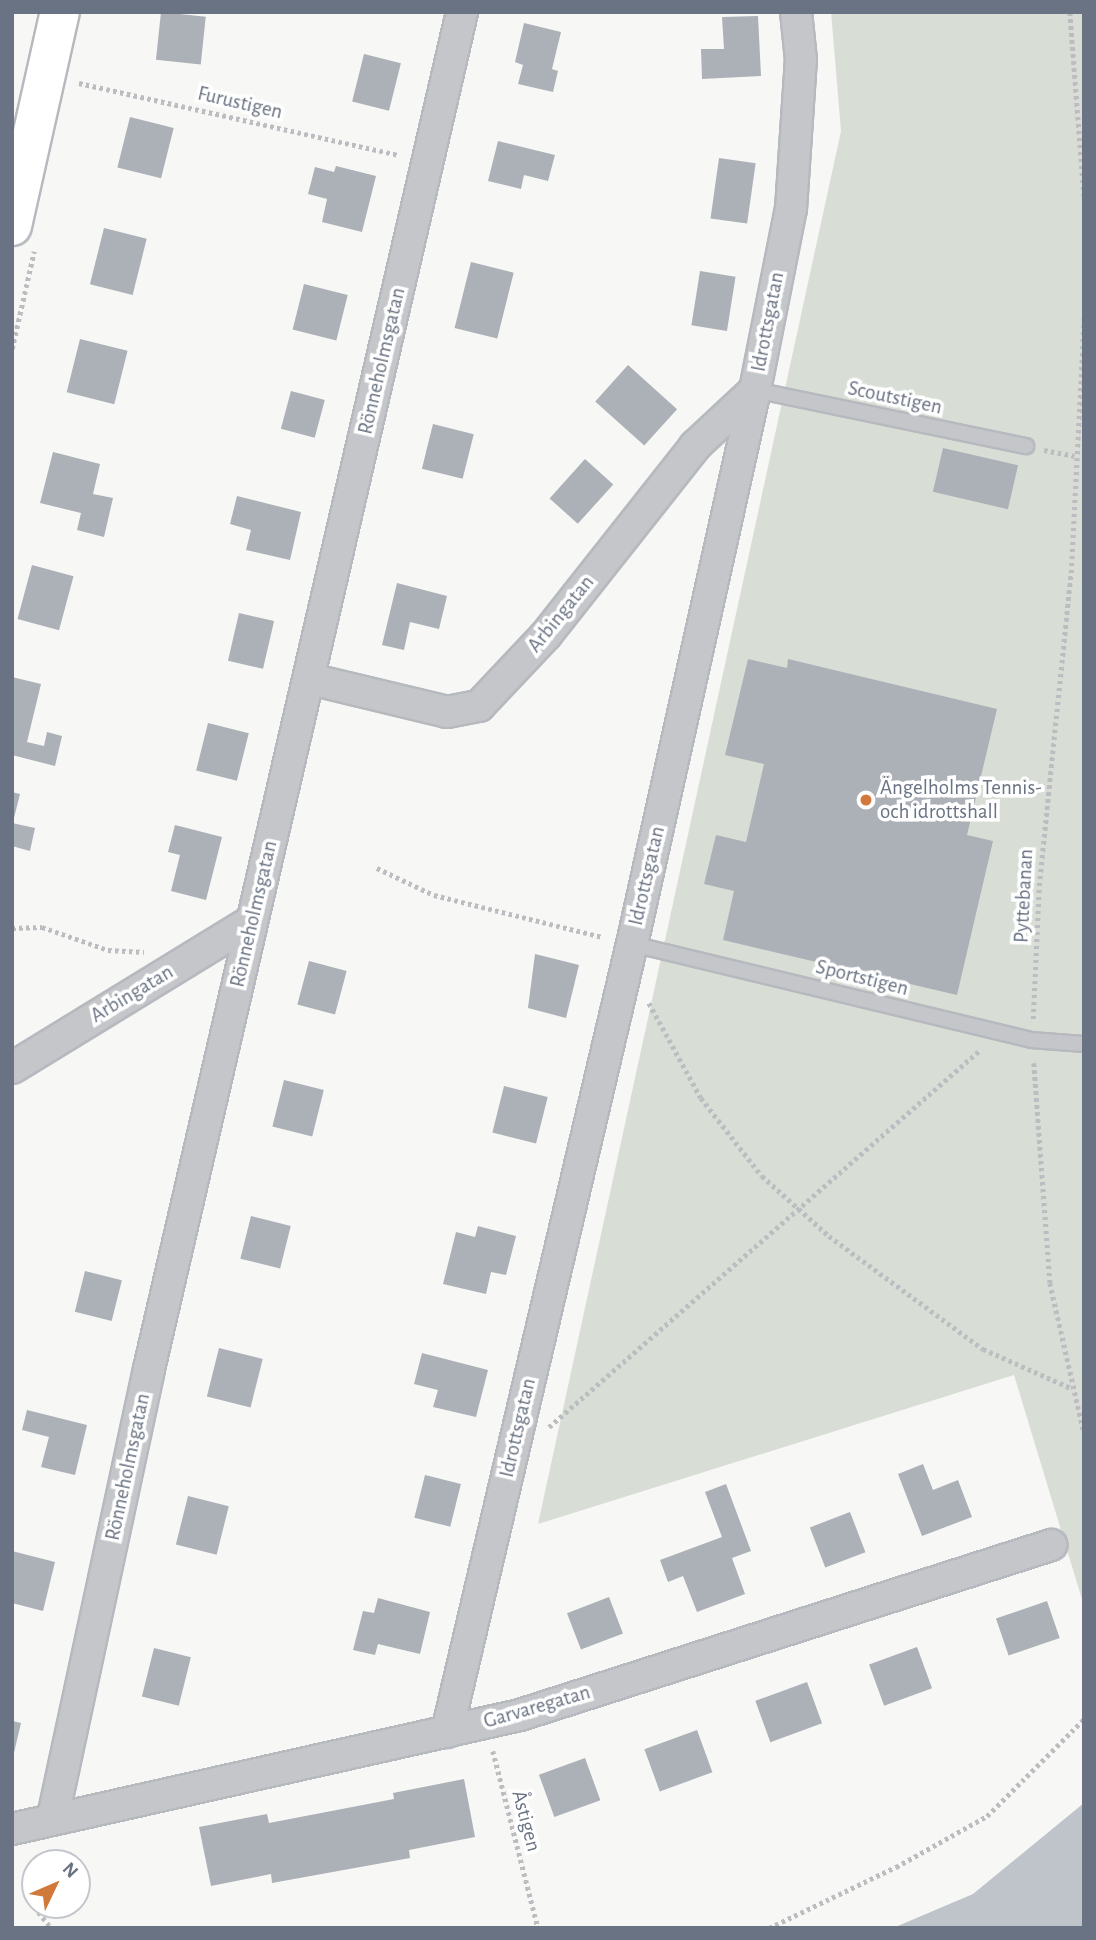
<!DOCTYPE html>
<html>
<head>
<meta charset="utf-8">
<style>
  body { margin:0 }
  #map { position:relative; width:1096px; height:1940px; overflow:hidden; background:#f7f7f5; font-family:"Alegreya Sans",sans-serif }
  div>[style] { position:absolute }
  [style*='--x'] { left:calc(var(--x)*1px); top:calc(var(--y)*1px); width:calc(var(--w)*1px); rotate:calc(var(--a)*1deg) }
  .green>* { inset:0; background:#d8ded6 }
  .water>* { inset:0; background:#bec4ca }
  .building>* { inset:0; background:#acb0b7; transform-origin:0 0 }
  .path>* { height:4.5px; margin-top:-2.25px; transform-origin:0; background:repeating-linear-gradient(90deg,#bbbdc0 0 3.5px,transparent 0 7px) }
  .roads { filter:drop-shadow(2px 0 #b6b9be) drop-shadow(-2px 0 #b6b9be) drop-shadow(0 2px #b6b9be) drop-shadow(0 -2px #b6b9be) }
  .lane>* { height:14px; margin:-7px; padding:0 7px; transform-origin:7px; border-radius:7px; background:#c4c6ca }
  .street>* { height:30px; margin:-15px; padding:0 15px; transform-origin:15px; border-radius:15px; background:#c4c6ca }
  .secondary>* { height:38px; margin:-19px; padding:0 19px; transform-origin:19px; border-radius:19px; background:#fff }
  .dots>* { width:19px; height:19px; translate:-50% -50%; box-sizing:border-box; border:4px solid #fff; border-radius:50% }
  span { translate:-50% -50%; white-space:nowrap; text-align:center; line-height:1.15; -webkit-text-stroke:7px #fff; paint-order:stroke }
  .street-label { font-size:21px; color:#6a7383 }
  .poi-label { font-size:21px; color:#6a7383 }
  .left { translate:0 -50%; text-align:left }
  .frame { position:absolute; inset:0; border:14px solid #6a7383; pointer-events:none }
  .north { position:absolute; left:21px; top:1849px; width:70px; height:70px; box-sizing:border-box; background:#fff; border:2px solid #c3c7cd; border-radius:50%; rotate:46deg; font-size:19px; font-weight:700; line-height:28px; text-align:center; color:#6a7383 }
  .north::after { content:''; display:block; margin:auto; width:24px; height:32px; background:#d1793b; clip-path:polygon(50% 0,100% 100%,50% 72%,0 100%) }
</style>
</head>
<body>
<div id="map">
  <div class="green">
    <div style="clip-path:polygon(831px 12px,1084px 12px,1084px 1606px,1014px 1375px,538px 1524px,841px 131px)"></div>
  </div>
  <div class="water">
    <div style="clip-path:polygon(1084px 1803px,1084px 1928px,893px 1928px,973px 1894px)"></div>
  </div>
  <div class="building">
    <div style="left:161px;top:12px;width:45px;height:48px;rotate:6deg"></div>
    <div style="clip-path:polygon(758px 16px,761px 76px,702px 79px,701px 49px,724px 49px,722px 17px)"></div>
    <div style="clip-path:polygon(524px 23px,561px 32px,552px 69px,558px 71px,553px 92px,518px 84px,523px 65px,515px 62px)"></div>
    <div style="left:364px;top:54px;width:38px;height:49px;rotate:14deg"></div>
    <div style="left:130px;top:117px;width:45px;height:52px;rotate:14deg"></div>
    <div style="clip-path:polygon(498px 141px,555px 155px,548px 181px,524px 175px,521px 189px,488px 181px)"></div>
    <div style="left:719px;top:158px;width:37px;height:61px;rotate:8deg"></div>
    <div style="clip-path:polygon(336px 166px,376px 176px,362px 232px,322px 222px,327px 199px,308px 194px,315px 167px,334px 172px)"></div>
    <div style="left:104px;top:228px;width:44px;height:58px;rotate:14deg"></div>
    <div style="left:471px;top:262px;width:44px;height:68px;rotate:14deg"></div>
    <div style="left:700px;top:271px;width:36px;height:55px;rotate:9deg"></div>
    <div style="left:304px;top:284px;width:45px;height:47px;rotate:14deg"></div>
    <div style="left:80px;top:339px;width:49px;height:55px;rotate:14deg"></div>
    <div style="left:628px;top:365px;width:66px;height:49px;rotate:42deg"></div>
    <div style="left:291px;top:391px;width:35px;height:39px;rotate:15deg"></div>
    <div style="left:433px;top:424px;width:42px;height:46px;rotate:14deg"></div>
    <div style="left:943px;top:448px;width:77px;height:45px;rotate:13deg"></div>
    <div style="clip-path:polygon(53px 452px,100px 464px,93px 494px,113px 498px,104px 537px,77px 530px,81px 513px,40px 503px)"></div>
    <div style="left:585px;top:459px;width:38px;height:53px;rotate:42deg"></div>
    <div style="clip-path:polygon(237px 496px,301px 512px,290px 560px,246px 550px,251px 530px,230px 524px)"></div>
    <div style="left:32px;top:565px;width:43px;height:56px;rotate:15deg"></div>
    <div style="clip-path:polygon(397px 583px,447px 596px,439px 629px,410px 622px,404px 650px,382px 645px)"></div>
    <div style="left:239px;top:613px;width:36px;height:49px;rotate:13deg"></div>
    <div style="clip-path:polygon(748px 659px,787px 668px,788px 659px,997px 709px,967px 835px,993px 841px,957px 995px,723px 940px,734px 891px,704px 884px,716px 835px,746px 842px,764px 764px,725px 755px)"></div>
    <div style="clip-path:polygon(12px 677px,41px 684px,27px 742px,44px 746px,47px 732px,62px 736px,55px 766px,12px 755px)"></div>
    <div style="left:208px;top:723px;width:42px;height:49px;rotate:14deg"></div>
    <div style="clip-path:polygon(12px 792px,20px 794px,13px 822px,12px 822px)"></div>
    <div style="clip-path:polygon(12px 823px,35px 828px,30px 851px,12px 846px)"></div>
    <div style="clip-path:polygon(175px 825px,222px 837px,206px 900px,171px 891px,180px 855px,168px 852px)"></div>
    <div style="clip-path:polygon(535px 954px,579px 965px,566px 1018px,528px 1008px)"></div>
    <div style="left:309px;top:961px;width:39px;height:45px;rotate:15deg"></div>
    <div style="left:284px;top:1080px;width:41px;height:48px;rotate:14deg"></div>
    <div style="left:504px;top:1086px;width:45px;height:48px;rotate:14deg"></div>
    <div style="left:251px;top:1216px;width:41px;height:44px;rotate:14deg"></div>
    <div style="clip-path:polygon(478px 1226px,516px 1236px,506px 1275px,491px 1272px,486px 1294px,443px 1284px,456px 1232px,475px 1237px)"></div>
    <div style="left:85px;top:1271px;width:38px;height:42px;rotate:14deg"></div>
    <div style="left:219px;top:1348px;width:45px;height:50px;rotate:14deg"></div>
    <div style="clip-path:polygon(422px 1353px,488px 1370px,476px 1417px,433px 1407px,438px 1390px,414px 1384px)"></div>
    <div style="clip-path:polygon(27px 1410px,87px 1425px,75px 1475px,41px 1467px,49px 1437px,22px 1430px)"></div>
    <div style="clip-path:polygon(923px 1464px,933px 1490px,958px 1480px,972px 1517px,922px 1536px,898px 1474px)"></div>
    <div style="left:425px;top:1475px;width:37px;height:44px;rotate:14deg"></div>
    <div style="clip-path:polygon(726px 1484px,751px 1551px,732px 1558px,745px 1594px,697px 1612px,683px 1576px,668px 1582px,660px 1560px,722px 1537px,705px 1492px)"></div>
    <div style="left:188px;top:1496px;width:42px;height:50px;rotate:14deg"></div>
    <div style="left:850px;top:1512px;width:43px;height:43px;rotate:69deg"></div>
    <div style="clip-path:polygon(12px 1551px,55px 1562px,43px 1611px,12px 1603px)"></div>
    <div style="left:609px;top:1597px;width:39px;height:45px;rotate:69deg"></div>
    <div style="clip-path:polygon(378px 1598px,430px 1612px,420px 1654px,378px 1644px,375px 1655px,353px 1650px,363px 1611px,374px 1613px)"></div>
    <div style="left:1047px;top:1601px;width:39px;height:54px;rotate:71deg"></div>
    <div style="left:917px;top:1647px;width:44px;height:51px;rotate:70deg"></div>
    <div style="left:154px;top:1648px;width:38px;height:50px;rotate:14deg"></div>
    <div style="left:807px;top:1682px;width:44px;height:55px;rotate:70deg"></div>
    <div style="clip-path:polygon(12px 1721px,21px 1723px,13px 1757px,12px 1757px)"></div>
    <div style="left:697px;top:1730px;width:45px;height:56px;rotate:70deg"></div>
    <div style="left:585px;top:1758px;width:45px;height:49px;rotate:70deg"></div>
    <div style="clip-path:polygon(464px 1779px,475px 1837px,409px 1850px,410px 1858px,272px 1883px,271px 1874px,211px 1886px,199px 1827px,267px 1814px,269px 1823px,394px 1799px,393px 1793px)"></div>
  </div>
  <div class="path">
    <div style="--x:1070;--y:12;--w:185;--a:85.6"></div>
    <div style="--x:79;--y:83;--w:327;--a:12.7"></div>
    <div style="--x:12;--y:349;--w:100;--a:-77.3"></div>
    <div style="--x:1044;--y:450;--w:31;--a:11"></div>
    <div style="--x:377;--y:868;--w:63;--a:25.3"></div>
    <div style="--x:434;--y:895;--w:174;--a:14"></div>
    <div style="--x:12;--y:928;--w:30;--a:-2"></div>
    <div style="--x:42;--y:927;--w:70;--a:19.2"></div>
    <div style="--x:108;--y:950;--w:36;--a:3"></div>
    <div style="--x:649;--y:1003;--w:108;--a:61.3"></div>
    <div style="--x:701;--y:1098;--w:99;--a:52"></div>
    <div style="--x:762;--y:1176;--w:90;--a:41.8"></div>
    <div style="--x:829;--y:1236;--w:191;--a:36.3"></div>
    <div style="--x:983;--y:1349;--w:96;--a:23.9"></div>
    <div style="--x:1033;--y:1019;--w:133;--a:-87.4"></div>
    <div style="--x:1039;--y:886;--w:315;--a:-84.2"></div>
    <div style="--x:1071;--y:573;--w:258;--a:-87.1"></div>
    <div style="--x:1034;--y:1063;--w:221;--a:85.8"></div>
    <div style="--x:1050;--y:1283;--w:154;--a:77.2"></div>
    <div style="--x:549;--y:1427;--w:573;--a:-41.18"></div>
    <div style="--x:493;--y:1751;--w:183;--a:75.7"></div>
    <div style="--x:30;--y:1901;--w:34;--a:52"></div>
    <div style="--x:769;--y:1928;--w:141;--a:-25.7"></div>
    <div style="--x:896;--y:1867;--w:104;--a:-29.3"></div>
    <div style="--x:987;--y:1816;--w:137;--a:-45"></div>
  </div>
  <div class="roads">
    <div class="lane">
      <div style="--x:755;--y:390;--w:277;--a:11.7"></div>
      <div style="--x:632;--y:944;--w:410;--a:13.5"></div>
      <div style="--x:1031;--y:1040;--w:53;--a:4.3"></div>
    </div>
    <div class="street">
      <div style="--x:310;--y:679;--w:141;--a:13.5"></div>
      <div style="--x:447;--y:712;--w:33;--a:-11"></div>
      <div style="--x:479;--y:706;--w:98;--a:-46.7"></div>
      <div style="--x:546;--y:635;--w:241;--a:-51.7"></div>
      <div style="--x:695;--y:446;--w:82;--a:-43"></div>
      <div style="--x:12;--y:1068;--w:281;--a:-31.5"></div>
      <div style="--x:447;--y:1732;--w:809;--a:-76.79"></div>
      <div style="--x:632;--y:944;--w:567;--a:-77.48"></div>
      <div style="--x:755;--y:390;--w:185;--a:-78.8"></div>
      <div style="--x:791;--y:209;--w:149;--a:-86.2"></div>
      <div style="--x:801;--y:60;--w:48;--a:-95.9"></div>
      <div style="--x:53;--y:1817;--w:458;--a:-77.9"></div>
      <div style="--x:149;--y:1369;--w:1393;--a:-77.01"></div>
      <div style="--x:12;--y:1829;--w:521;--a:-12.65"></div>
      <div style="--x:520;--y:1715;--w:558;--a:-17.75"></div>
    </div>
    <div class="secondary">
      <div style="--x:12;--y:226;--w:219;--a:-77.4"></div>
    </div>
  </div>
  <div class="dots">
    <div style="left:866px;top:800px;background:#d1793b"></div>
  </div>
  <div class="street-label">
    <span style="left:240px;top:103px;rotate:13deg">Furustigen</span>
    <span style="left:768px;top:322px;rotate:-79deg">Idrottsgatan</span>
    <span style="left:382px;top:361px;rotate:-77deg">Rönneholmsgatan</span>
    <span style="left:895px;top:398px;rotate:12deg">Scoutstigen</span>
    <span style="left:561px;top:614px;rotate:-51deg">Arbingatan</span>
    <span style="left:647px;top:876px;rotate:-77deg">Idrottsgatan</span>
    <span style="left:1024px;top:896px;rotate:-87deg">Pyttebanan</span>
    <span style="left:254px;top:914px;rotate:-77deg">Rönneholmsgatan</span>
    <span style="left:862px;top:978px;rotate:14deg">Sportstigen</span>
    <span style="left:132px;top:994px;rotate:-31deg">Arbingatan</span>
    <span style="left:518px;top:1428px;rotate:-77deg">Idrottsgatan</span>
    <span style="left:128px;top:1467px;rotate:-78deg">Rönneholmsgatan</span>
    <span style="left:537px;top:1707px;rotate:-16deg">Garvaregatan</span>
    <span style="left:526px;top:1821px;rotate:75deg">Åstigen</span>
  </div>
  <div class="poi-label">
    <span class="left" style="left:880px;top:800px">Ängelholms Tennis-<br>och idrottshall</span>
  </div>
  <div class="frame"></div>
  <div class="north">N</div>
</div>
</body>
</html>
